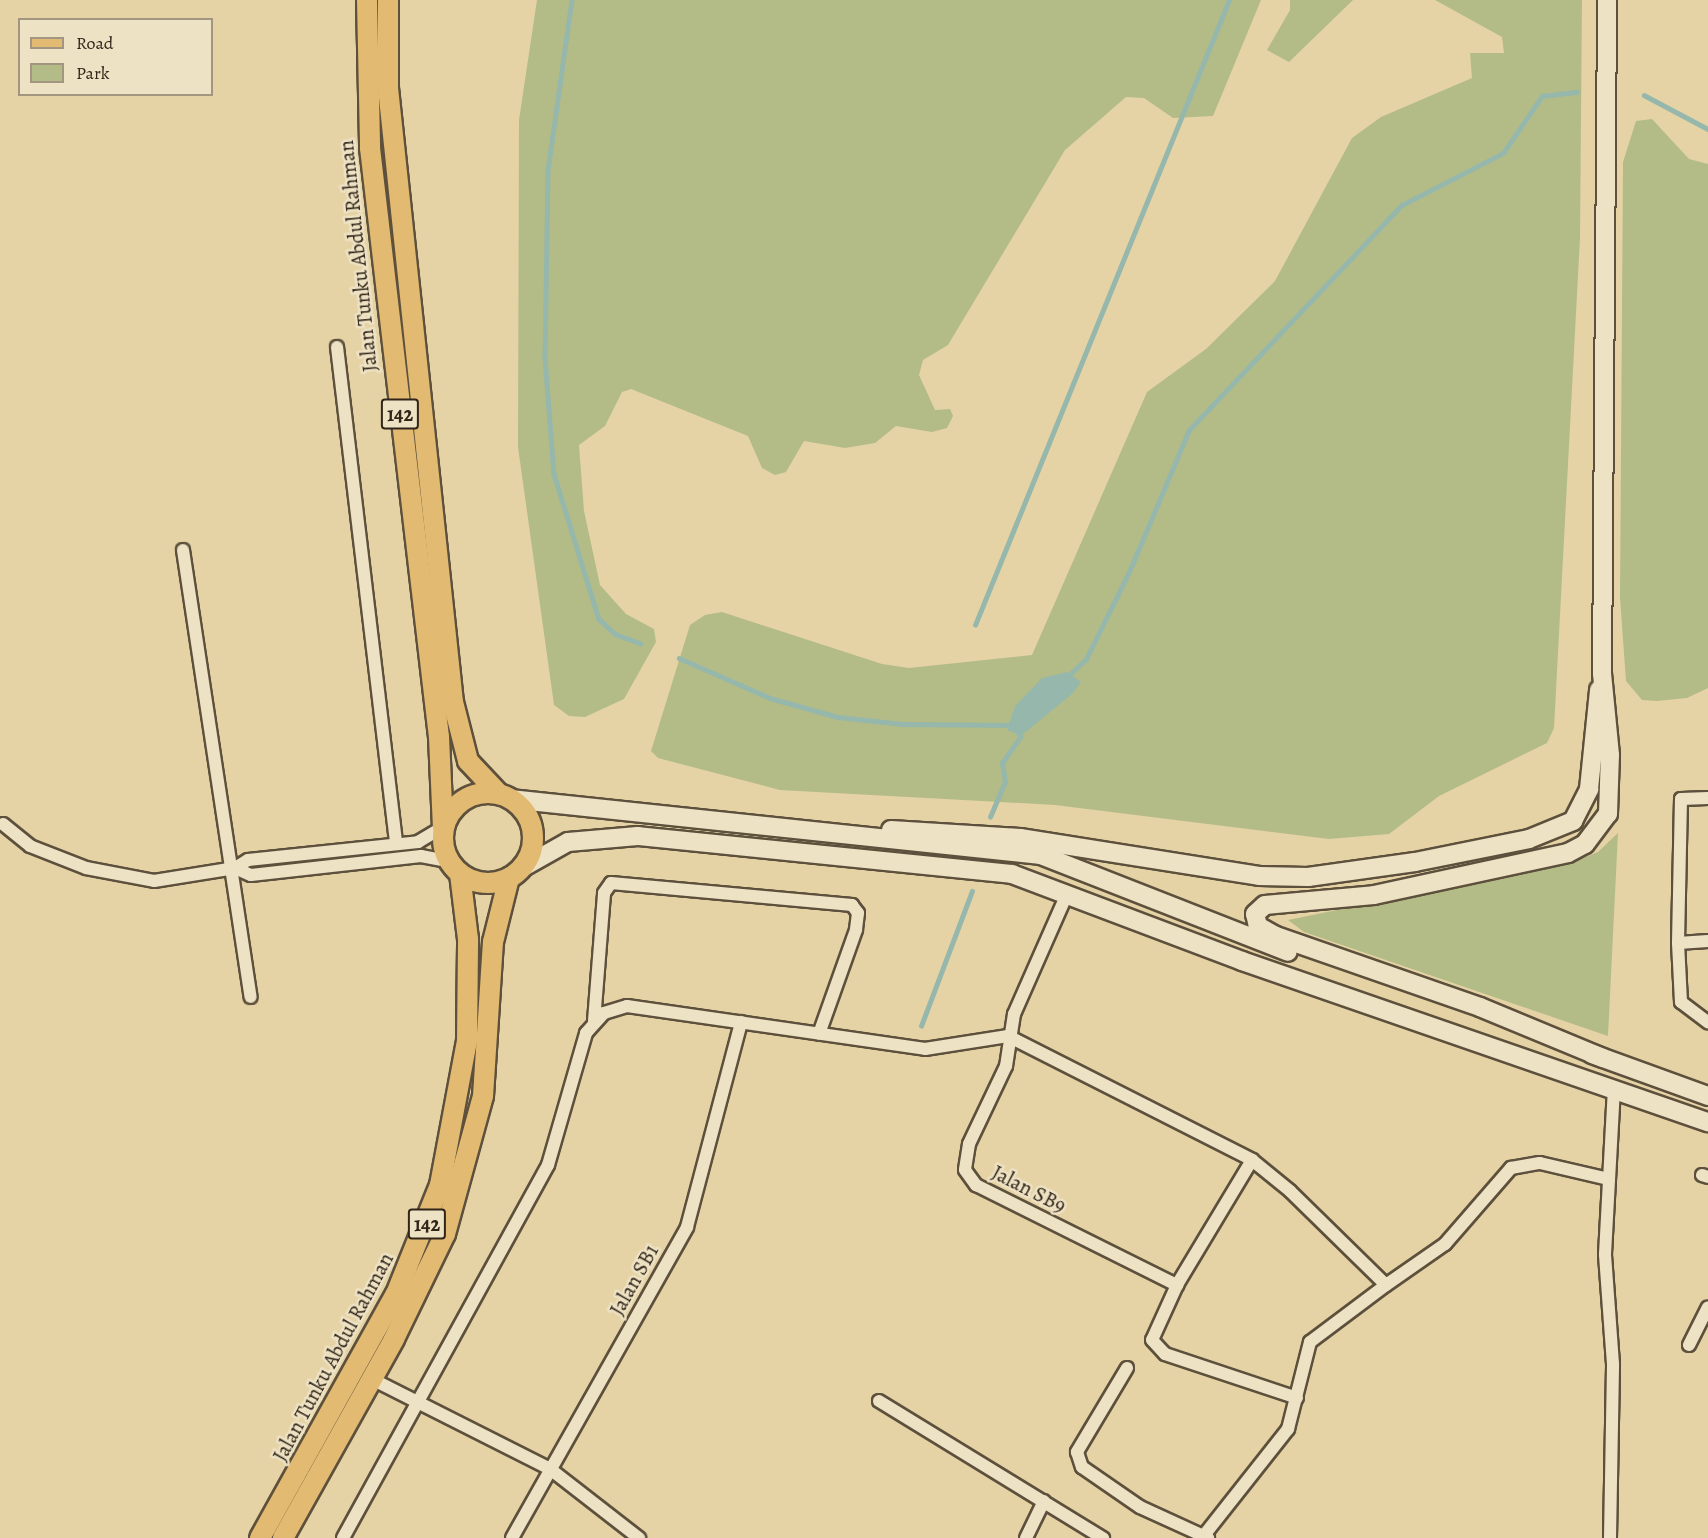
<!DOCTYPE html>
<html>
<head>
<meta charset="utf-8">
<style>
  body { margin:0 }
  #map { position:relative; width:1708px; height:1538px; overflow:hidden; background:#e5d3a5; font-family:Alegreya,serif }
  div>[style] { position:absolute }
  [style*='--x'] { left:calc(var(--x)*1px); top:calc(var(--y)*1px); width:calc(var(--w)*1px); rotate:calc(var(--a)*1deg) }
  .green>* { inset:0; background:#b3bc87 }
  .water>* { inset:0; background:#96b7ab }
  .stream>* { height:4.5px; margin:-2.25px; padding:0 2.25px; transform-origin:2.25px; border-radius:2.25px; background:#96b7ab }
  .roads { filter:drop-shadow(2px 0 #5d503c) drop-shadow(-2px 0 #5d503c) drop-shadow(0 2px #5d503c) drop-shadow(0 -2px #5d503c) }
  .street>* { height:12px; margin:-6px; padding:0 6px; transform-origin:6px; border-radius:6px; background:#eee2c4 }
  .secondary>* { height:18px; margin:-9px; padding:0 9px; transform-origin:9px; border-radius:9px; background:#eee2c4 }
  .primary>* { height:20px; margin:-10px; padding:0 10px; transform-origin:10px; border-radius:10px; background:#e2ba72 }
  .primary>.ring { margin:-10px; padding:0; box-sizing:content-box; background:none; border:20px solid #e2ba72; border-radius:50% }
  span { translate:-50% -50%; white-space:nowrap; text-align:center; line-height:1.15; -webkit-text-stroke:5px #eee2c4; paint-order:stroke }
  .shield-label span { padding:2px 4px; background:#eee2c4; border:2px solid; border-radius:4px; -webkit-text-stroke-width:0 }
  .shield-label { font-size:20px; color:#302519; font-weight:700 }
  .street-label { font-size:21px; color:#302519 }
  .legend { position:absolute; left:18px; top:18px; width:195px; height:78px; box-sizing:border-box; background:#eee2c4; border:2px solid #a29680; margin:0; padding:8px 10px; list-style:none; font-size:18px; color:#302519 }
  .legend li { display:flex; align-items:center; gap:12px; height:30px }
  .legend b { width:30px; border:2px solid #a29680 }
</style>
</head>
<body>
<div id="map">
  <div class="green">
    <div style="clip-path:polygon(537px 0,1261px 0,1213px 116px,1173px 118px,1144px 98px,1126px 97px,1065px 150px,948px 345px,923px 360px,919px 375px,935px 410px,950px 409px,953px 416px,947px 428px,932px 432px,896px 426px,875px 443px,845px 448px,804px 441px,786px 472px,775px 475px,762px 468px,748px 436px,631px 389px,622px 392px,605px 426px,579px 445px,584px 511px,600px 585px,626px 614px,654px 629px,656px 642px,624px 699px,585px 717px,569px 716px,554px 705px,518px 447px,519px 120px)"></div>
    <div style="clip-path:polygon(1290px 0,1353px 0,1289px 62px,1267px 50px,1290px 10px)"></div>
    <div style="clip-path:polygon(1435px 0,1582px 0,1580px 238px,1554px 728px,1547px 743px,1439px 796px,1389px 834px,1329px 839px,1055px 805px,780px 790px,658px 758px,651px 751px,690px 625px,705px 615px,722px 612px,882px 664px,909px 668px,1032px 655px,1147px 392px,1206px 349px,1275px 281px,1352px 138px,1381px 117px,1472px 78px,1470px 53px,1504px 53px,1502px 37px)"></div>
    <div style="clip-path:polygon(1652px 119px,1689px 159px,1708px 164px,1708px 688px,1687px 698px,1657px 701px,1642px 700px,1626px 681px,1620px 598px,1623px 162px,1636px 121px)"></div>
    <div style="clip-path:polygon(1618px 833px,1608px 1036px,1304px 932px,1288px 920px,1573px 862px,1598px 852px)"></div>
  </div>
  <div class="water">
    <div style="clip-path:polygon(1067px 672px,1081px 682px,1072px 694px,1022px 735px,1007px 730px,1015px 706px,1042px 678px)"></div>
  </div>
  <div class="stream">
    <div style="--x:572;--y:0;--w:173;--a:98"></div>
    <div style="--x:548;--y:171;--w:187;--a:90.9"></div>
    <div style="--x:545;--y:358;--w:116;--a:85.6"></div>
    <div style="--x:554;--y:474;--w:152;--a:72.8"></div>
    <div style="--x:599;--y:619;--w:22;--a:43"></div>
    <div style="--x:615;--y:634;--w:27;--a:20"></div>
    <div style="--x:1644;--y:95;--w:72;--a:28"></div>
    <div style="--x:975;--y:625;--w:675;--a:-67.88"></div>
    <div style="--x:679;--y:658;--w:99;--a:23.7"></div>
    <div style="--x:770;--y:698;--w:71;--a:15.6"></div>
    <div style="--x:838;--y:717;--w:65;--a:6.1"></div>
    <div style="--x:903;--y:724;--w:110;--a:0.5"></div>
    <div style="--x:1068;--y:676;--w:25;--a:-43"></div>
    <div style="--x:1086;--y:659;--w:97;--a:-63.7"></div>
    <div style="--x:1129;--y:572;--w:154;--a:-67.1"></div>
    <div style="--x:1189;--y:430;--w:310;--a:-46.6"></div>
    <div style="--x:1402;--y:205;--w:114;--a:-27.2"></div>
    <div style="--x:1503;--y:153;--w:69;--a:-55.6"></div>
    <div style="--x:1542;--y:96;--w:35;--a:-7"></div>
    <div style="--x:990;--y:817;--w:38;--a:-67"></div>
    <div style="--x:1005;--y:782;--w:19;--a:-99"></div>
    <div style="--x:1002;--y:763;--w:32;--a:-55"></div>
    <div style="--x:1020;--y:737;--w:8;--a:-120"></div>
    <div style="--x:921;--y:1026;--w:144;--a:-69.3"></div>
  </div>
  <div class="roads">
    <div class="street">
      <div style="--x:337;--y:347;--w:499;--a:83.2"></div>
      <div style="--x:183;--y:550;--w:452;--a:81.4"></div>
      <div style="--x:1708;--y:798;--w:27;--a:178"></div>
      <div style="--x:1681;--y:799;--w:144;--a:91.2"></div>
      <div style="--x:1678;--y:943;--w:30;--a:-4"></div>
      <div style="--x:3;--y:824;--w:35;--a:39"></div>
      <div style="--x:30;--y:846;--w:60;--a:21.4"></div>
      <div style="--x:86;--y:868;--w:69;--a:10.8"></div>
      <div style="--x:154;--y:881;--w:82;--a:-9.1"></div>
      <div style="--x:235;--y:868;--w:15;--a:-32"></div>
      <div style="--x:248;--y:860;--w:171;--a:-6"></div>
      <div style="--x:418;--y:842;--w:29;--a:-31"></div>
      <div style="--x:235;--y:868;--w:17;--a:24"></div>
      <div style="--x:251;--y:875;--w:171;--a:-6.4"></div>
      <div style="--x:421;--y:856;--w:31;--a:11"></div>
      <div style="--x:1067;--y:894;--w:131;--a:113.8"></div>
      <div style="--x:1014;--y:1014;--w:53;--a:98.7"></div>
      <div style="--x:1006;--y:1066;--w:86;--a:115.4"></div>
      <div style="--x:969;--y:1144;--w:26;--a:99"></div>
      <div style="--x:965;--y:1170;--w:19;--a:54"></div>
      <div style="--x:976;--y:1185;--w:225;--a:26.5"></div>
      <div style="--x:1678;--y:943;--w:59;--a:87.1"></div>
      <div style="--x:1681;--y:1002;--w:34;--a:37"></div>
      <div style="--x:594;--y:1021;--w:128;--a:-85.5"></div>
      <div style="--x:604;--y:893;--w:12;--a:-55"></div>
      <div style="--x:611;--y:883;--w:242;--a:5.2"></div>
      <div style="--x:852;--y:905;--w:10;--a:53"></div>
      <div style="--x:858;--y:913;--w:17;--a:97"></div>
      <div style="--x:856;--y:930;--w:110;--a:109.6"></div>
      <div style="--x:1252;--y:1160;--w:146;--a:121"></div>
      <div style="--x:1177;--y:1285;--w:60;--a:114.4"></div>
      <div style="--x:1152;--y:1340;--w:19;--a:47"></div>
      <div style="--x:1165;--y:1354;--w:139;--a:18.4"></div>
      <div style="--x:1702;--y:1175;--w:6;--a:18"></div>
      <div style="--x:1386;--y:1285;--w:72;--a:-34.8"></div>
      <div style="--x:1445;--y:1244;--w:101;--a:-49"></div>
      <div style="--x:1511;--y:1168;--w:29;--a:-10"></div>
      <div style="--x:1540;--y:1163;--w:71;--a:13.1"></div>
      <div style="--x:1689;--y:1345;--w:42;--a:-63.4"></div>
      <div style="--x:1127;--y:1368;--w:98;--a:120.8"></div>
      <div style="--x:1077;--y:1452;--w:16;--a:72"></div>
      <div style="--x:1082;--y:1467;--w:70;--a:34.6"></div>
      <div style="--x:1140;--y:1507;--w:75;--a:24.5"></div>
      <div style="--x:372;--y:1379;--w:199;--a:26.8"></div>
      <div style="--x:550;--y:1469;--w:113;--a:37.8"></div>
      <div style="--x:879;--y:1401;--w:263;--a:31.5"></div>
      <div style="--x:343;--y:1538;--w:426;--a:-61.2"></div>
      <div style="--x:548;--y:1165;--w:137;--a:-73.9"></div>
      <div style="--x:586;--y:1033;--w:27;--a:-48"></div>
      <div style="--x:604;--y:1013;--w:24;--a:-17"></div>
      <div style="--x:627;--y:1006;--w:301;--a:8.2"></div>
      <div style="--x:925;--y:1049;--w:84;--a:-8.9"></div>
      <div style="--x:1008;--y:1036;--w:274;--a:26.9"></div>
      <div style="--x:1252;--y:1160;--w:49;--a:39.2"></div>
      <div style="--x:1290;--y:1191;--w:134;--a:44.4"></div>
      <div style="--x:1386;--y:1285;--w:95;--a:143.1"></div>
      <div style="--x:1310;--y:1342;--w:90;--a:104.2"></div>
      <div style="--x:1288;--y:1429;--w:139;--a:128.3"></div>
      <div style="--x:512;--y:1538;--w:357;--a:-60.6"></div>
      <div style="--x:687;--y:1227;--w:212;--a:-75.2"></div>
      <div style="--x:1026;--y:1538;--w:41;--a:-64.1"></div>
      <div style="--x:1610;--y:1538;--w:174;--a:-89"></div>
      <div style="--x:1613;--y:1364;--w:110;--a:-94.2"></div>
      <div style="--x:1605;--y:1254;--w:164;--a:-86.9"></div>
    </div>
    <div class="secondary">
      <div style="--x:510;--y:799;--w:534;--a:6.02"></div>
      <div style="--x:1041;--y:855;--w:265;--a:21.4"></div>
      <div style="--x:891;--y:830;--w:129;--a:3.5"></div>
      <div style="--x:1020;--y:838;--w:242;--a:9"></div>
      <div style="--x:1259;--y:876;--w:49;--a:1.2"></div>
      <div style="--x:1308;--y:877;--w:108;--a:-8"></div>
      <div style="--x:1415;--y:862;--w:116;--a:-11.4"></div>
      <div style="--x:1529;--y:839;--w:48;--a:-22.2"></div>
      <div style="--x:1573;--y:821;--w:36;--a:-63"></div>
      <div style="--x:1589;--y:789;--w:100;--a:-84.2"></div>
      <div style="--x:520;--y:869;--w:55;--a:-29.4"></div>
      <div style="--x:568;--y:842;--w:70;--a:-4.9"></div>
      <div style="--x:638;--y:836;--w:376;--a:5.8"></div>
      <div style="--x:1012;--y:874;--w:246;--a:20.7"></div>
      <div style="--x:1242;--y:961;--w:493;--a:19.1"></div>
      <div style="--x:1592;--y:1054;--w:123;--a:19.9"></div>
      <div style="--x:1603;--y:1058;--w:133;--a:-157.5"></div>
      <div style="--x:1480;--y:1007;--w:216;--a:-160.8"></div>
      <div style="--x:1276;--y:936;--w:21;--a:-151"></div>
      <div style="--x:1258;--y:926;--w:12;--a:-104"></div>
      <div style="--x:1255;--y:914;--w:13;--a:-42"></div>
      <div style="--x:1265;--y:905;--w:109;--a:-5.2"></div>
      <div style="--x:1374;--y:895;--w:198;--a:-12.2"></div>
      <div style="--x:1568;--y:853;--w:19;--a:-28"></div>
      <div style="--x:1585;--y:844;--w:38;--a:-53"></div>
      <div style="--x:1608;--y:814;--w:59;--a:-88.1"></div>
      <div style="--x:1610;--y:755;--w:81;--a:-95.6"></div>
      <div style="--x:1602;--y:674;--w:674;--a:-89.57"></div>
    </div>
    <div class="primary">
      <div style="--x:367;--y:0;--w:148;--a:88.8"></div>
      <div style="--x:370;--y:148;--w:593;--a:83.32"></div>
      <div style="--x:439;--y:737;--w:90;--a:87.5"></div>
      <div style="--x:388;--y:0;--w:88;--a:90"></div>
      <div style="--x:388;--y:88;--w:617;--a:83.96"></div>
      <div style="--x:453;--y:702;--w:61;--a:75.7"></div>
      <div style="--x:468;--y:761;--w:45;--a:46.8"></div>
      <div class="ring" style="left:443px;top:793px;width:70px;height:70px"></div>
      <div style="--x:260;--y:1538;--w:279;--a:-60.9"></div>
      <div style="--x:396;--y:1294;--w:118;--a:-68"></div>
      <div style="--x:440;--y:1185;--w:147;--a:-79.4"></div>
      <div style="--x:467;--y:1041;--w:102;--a:-89.4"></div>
      <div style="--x:468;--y:939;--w:65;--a:-97"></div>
      <div style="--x:283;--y:1538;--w:228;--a:-60.8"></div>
      <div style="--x:394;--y:1339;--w:117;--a:-64.1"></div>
      <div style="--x:445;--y:1234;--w:143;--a:-74.6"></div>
      <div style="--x:483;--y:1096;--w:154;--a:-86.3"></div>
      <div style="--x:493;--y:942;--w:66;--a:-76"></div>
    </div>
  </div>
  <div class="shield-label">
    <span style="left:400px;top:414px">142</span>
    <span style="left:427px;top:1224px">142</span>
  </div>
  <div class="street-label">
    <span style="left:358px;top:256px;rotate:-96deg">Jalan Tunku Abdul Rahman</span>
    <span style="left:1029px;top:1189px;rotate:27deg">Jalan SB9</span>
    <span style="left:634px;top:1280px;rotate:-61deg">Jalan SB1</span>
    <span style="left:333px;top:1357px;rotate:-62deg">Jalan Tunku Abdul Rahman</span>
  </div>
  <ul class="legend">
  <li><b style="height:8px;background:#e2ba72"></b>Road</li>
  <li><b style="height:16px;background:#b3bc87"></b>Park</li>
  </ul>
</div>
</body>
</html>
